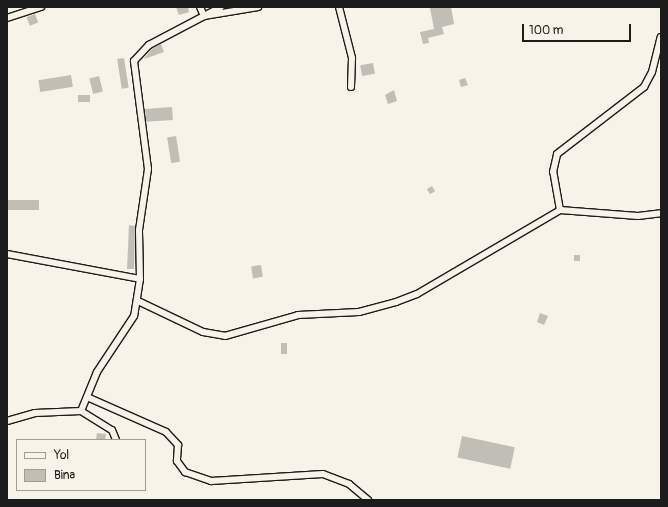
<!DOCTYPE html>
<html>
<head>
<meta charset="utf-8">
<style>
  body { margin:0 }
  #map { position:relative; width:668px; height:507px; overflow:hidden; background:#f7f3e8; font-family:Pangolin,sans-serif }
  div>[style] { position:absolute }
  [style*='--x'] { left:calc(var(--x)*1px); top:calc(var(--y)*1px); width:calc(var(--w)*1px); rotate:calc(var(--a)*1deg) }
  .building>* { inset:0; background:#c0beb5; transform-origin:0 0 }
  .roads { filter:drop-shadow(1px 0 #1c1c1c) drop-shadow(-1px 0 #1c1c1c) drop-shadow(0 1px #1c1c1c) drop-shadow(0 -1px #1c1c1c) }
  .street>* { height:6px; margin:-3px; padding:0 3px; transform-origin:3px; border-radius:3px; background:#f7f3e8 }
  span { translate:-50% -50%; white-space:nowrap; text-align:center; line-height:1.15; -webkit-text-stroke:3.5px #f7f3e8; paint-order:stroke }
  .frame { position:absolute; inset:0; border:8px solid #1c1c1c; pointer-events:none }
  .legend { position:absolute; left:16px; top:439px; width:130px; height:52px; box-sizing:border-box; background:#f7f3e8; border:1px solid #9f9d96; margin:0; padding:5px 7px; list-style:none; font-size:12px; color:#1c1c1c }
  .legend li { display:flex; align-items:center; gap:8px; height:20px }
  .legend b { width:20px; border:1px solid #9f9d96 }
  .scale { position:absolute; left:522px; top:24px; width:109px; height:18px; box-sizing:border-box; border:2px solid #1c1c1c; border-top:0; padding-left:5px; font-size:12px; line-height:14px; white-space:nowrap; color:#1c1c1c; -webkit-text-stroke:3px #f7f3e8; paint-order:stroke }
</style>
</head>
<body>
<div id="map">
  <div class="building">
    <div style="clip-path:polygon(176px 7px,188px 7px,189px 12px,179px 15px)"></div>
    <div style="clip-path:polygon(451px 7px,454px 24px,442px 27px,444px 34px,428px 38px,429px 43px,423px 44px,420px 32px,434px 29px,430px 8px)"></div>
    <div style="left:35px;top:14px;width:9px;height:9px;rotate:69deg"></div>
    <div style="clip-path:polygon(161px 44px,164px 52px,144px 59px,152px 49px)"></div>
    <div style="left:124px;top:58px;width:30px;height:7px;rotate:81deg"></div>
    <div style="left:373px;top:63px;width:11px;height:13px;rotate:80deg"></div>
    <div style="left:71px;top:75px;width:12px;height:33px;rotate:81deg"></div>
    <div style="left:99px;top:76px;width:16px;height:10px;rotate:76deg"></div>
    <div style="clip-path:polygon(465px 78px,468px 85px,461px 87px,459px 80px)"></div>
    <div style="clip-path:polygon(394px 90px,397px 101px,388px 104px,385px 95px)"></div>
    <div style="left:78px;top:95px;width:12px;height:7px"></div>
    <div style="left:172px;top:107px;width:13px;height:27px;rotate:86deg"></div>
    <div style="left:176px;top:136px;width:26px;height:9px;rotate:81deg"></div>
    <div style="left:432px;top:186px;width:6px;height:6px;rotate:59deg"></div>
    <div style="left:7px;top:200px;width:32px;height:10px"></div>
    <div style="clip-path:polygon(129px 225px,135px 226px,134px 269px,127px 269px)"></div>
    <div style="left:574px;top:255px;width:6px;height:6px"></div>
    <div style="left:261px;top:265px;width:12px;height:10px;rotate:81deg"></div>
    <div style="clip-path:polygon(540px 313px,548px 316px,544px 325px,537px 322px)"></div>
    <div style="left:281px;top:343px;width:6px;height:11px"></div>
    <div style="clip-path:polygon(97px 433px,106px 434px,105px 440px,96px 440px)"></div>
    <div style="left:462px;top:436px;width:54px;height:22px;rotate:12deg"></div>
  </div>
  <div class="roads">
    <div class="street">
      <div style="--x:200;--y:7;--w:10;--a:66"></div>
      <div style="--x:204;--y:16;--w:55;--a:-9.5"></div>
      <div style="--x:339;--y:7;--w:53;--a:75.7"></div>
      <div style="--x:352;--y:58;--w:29;--a:92"></div>
      <div style="--x:7;--y:18;--w:36;--a:-18"></div>
      <div style="--x:560;--y:210;--w:39;--a:-100"></div>
      <div style="--x:553;--y:172;--w:18;--a:-77"></div>
      <div style="--x:557;--y:154;--w:110;--a:-37.6"></div>
      <div style="--x:644;--y:87;--w:17;--a:-62"></div>
      <div style="--x:652;--y:72;--w:36;--a:-76"></div>
      <div style="--x:7;--y:254;--w:135;--a:10.6"></div>
      <div style="--x:140;--y:279;--w:37;--a:99"></div>
      <div style="--x:134;--y:316;--w:67;--a:123.5"></div>
      <div style="--x:97;--y:372;--w:42;--a:112.3"></div>
      <div style="--x:81;--y:411;--w:46;--a:177.5"></div>
      <div style="--x:35;--y:413;--w:29;--a:164"></div>
      <div style="--x:140;--y:279;--w:49;--a:-91.2"></div>
      <div style="--x:139;--y:230;--w:62;--a:-81.6"></div>
      <div style="--x:148;--y:169;--w:109;--a:-97.4"></div>
      <div style="--x:134;--y:61;--w:22;--a:-47"></div>
      <div style="--x:149;--y:45;--w:81;--a:-27.8"></div>
      <div style="--x:138;--y:301;--w:72;--a:25.5"></div>
      <div style="--x:203;--y:332;--w:22;--a:10"></div>
      <div style="--x:225;--y:336;--w:76;--a:-16"></div>
      <div style="--x:298;--y:315;--w:61;--a:-2.8"></div>
      <div style="--x:359;--y:312;--w:38;--a:-15"></div>
      <div style="--x:396;--y:302;--w:22;--a:-21"></div>
      <div style="--x:417;--y:294;--w:166;--a:-30.4"></div>
      <div style="--x:560;--y:210;--w:78;--a:4.4"></div>
      <div style="--x:638;--y:216;--w:23;--a:-7"></div>
      <div style="--x:87;--y:397;--w:86;--a:23.9"></div>
      <div style="--x:166;--y:432;--w:18;--a:47"></div>
      <div style="--x:178;--y:445;--w:16;--a:94"></div>
      <div style="--x:177;--y:461;--w:14;--a:54"></div>
      <div style="--x:185;--y:472;--w:28;--a:19"></div>
      <div style="--x:211;--y:481;--w:112;--a:-3.6"></div>
      <div style="--x:323;--y:474;--w:28;--a:21"></div>
      <div style="--x:349;--y:484;--w:25;--a:40"></div>
      <div style="--x:81;--y:411;--w:36;--a:32"></div>
      <div style="--x:112;--y:430;--w:11;--a:68"></div>
    </div>
  </div>
  <div class="frame"></div>
  <ul class="legend">
  <li><b style="height:5px;background:#f7f3e8"></b>Yol</li>
  <li><b style="height:11px;background:#c0beb5"></b>Bina</li>
  </ul>
  <div class="scale">100 m</div>
</div>
</body>
</html>
